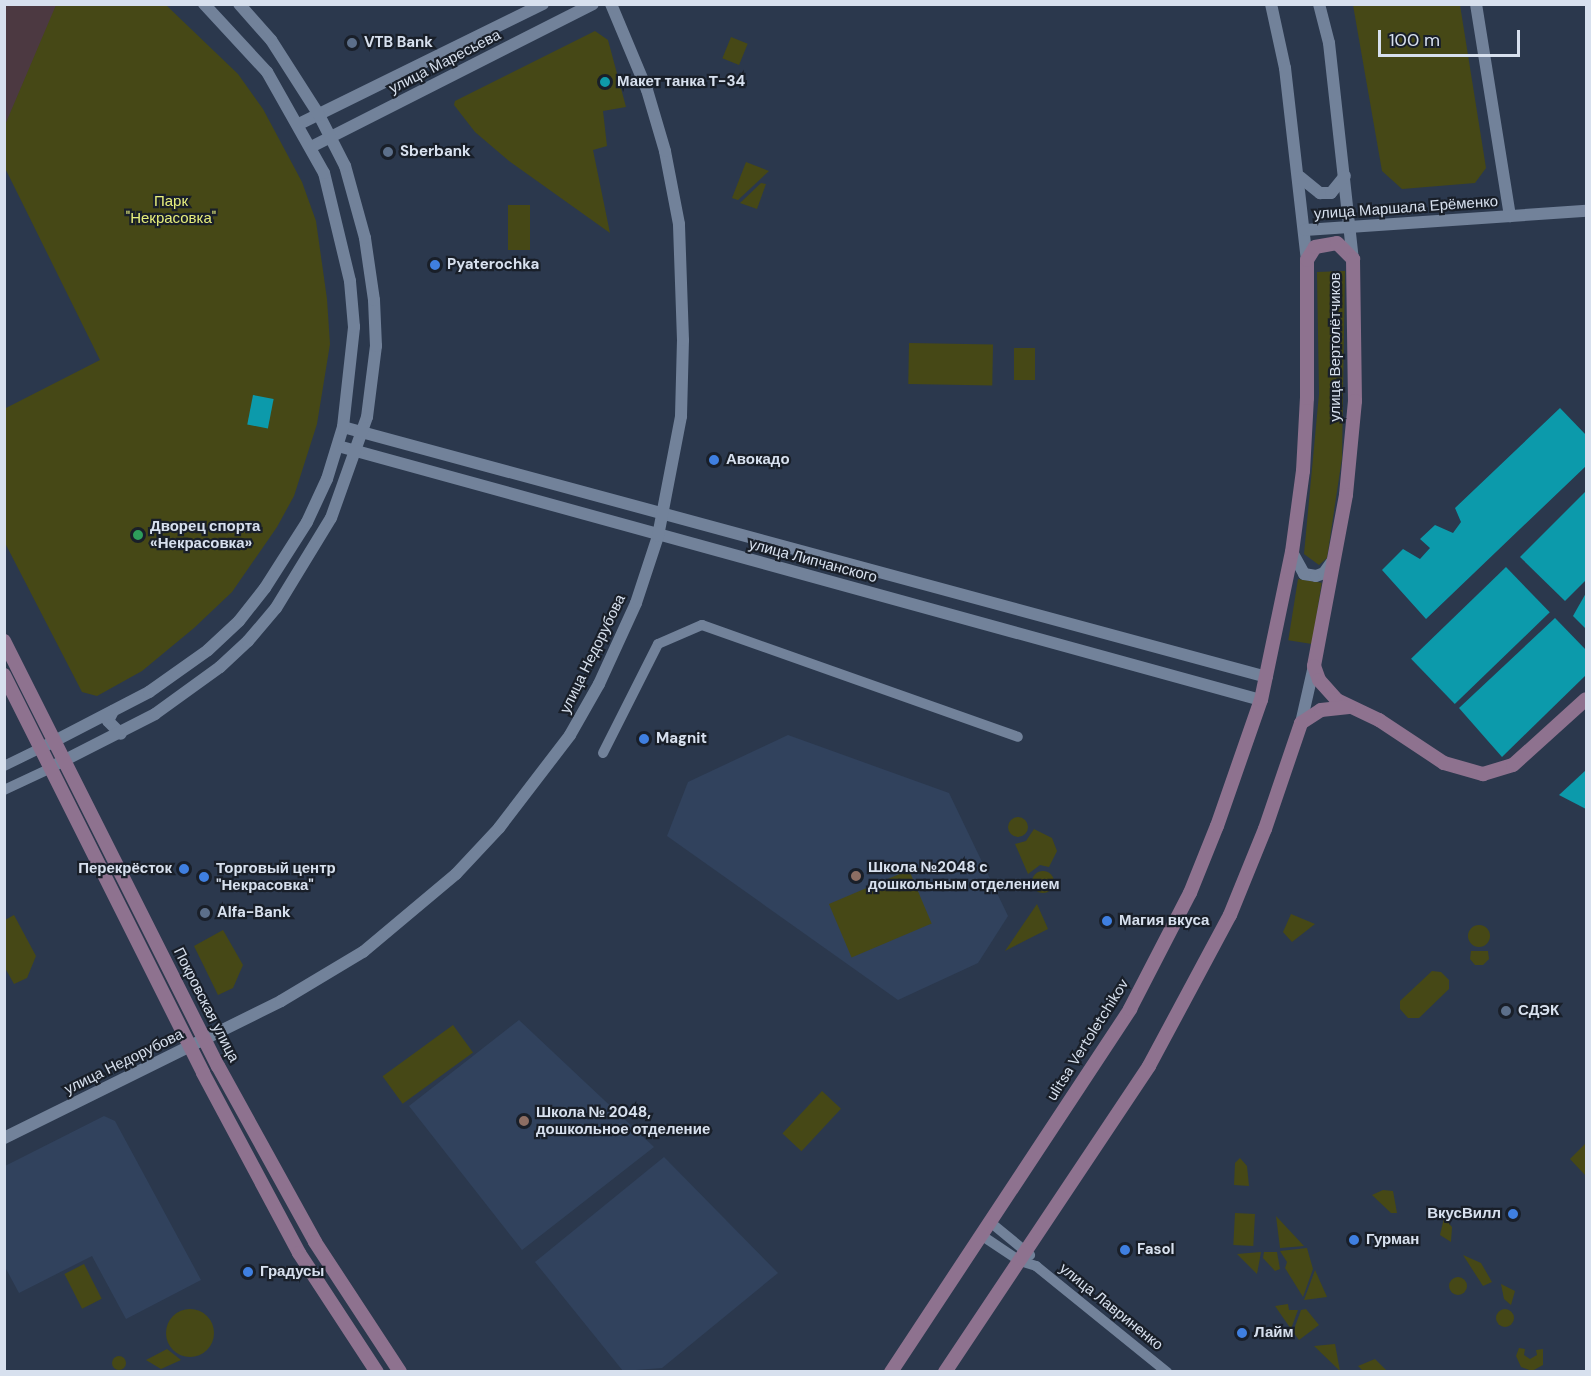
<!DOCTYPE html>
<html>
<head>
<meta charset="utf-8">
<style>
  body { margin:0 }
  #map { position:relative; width:1591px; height:1376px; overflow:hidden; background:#2b384d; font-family:"DM Sans",sans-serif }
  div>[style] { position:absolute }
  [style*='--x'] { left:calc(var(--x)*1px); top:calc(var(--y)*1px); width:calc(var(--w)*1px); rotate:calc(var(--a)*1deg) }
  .commercial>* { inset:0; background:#4c3941 }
  .built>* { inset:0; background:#31425d }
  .green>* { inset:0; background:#464816; transform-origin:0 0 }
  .round { border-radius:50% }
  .water>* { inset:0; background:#0c9aab; transform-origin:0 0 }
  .minor>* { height:10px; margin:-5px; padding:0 5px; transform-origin:5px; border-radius:5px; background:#72829a }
  .tertiary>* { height:12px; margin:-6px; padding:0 6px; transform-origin:6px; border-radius:6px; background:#72829a }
  .secondary>* { height:14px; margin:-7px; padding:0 7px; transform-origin:7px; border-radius:7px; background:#8e728f }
  .dots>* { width:16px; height:16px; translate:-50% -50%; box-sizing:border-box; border:3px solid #191f29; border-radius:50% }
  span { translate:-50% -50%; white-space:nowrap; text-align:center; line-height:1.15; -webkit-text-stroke:4.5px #191f29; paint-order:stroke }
  .poi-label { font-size:15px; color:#d7e0ee; font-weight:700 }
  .left { translate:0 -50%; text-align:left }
  .right { translate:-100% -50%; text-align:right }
  .street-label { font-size:15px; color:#d7e0ee }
  .park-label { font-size:15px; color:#e6ed7c }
  .frame { position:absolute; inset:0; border:6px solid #d7e0ee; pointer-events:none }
  .scale { position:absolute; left:1378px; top:30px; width:142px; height:27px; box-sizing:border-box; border:3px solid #d7e0ee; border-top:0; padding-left:8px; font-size:18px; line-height:21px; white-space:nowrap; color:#d7e0ee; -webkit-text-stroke:4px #191f29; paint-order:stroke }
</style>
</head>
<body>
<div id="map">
  <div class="commercial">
    <div style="clip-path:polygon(5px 5px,57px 5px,5px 126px)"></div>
  </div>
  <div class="built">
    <div style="clip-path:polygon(788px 735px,949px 793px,1008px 916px,978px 963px,898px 1000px,667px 836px,688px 782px)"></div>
    <div style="clip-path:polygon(519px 1020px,654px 1147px,522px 1250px,409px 1106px)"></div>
    <div style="clip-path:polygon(104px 1116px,115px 1121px,201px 1280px,126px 1319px,92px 1256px,19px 1293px,5px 1267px,5px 1166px)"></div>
    <div style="clip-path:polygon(664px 1157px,778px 1273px,662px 1368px,623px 1371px,535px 1262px)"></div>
  </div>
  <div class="green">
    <div style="clip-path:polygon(56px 5px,166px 5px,238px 74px,263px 109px,302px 182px,316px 221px,327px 299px,330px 344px,317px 424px,294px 496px,277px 527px,232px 592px,194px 628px,142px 671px,97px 696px,82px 692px,5px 543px,4px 409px,100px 360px,5px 168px,5px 125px)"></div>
    <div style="clip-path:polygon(1353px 5px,1460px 5px,1486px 168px,1475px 183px,1402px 189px,1382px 171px)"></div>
    <div style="clip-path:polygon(595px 31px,608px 40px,626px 107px,603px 111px,607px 146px,593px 150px,610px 233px,509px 161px,475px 132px,454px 105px,455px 101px)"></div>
    <div style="left:731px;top:37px;width:18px;height:23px;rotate:22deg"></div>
    <div style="clip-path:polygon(746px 162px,769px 171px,738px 200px,732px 198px)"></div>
    <div style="clip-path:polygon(761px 183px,766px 184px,757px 209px,740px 203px)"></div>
    <div style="left:530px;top:205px;width:45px;height:22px;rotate:90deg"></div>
    <div style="clip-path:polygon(1345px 271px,1342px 458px,1327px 558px,1319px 565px,1304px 554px,1319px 394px,1317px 272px)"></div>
    <div style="left:909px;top:343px;width:84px;height:41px;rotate:1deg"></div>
    <div style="left:1014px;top:348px;width:21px;height:32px"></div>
    <div style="left:1298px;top:579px;width:24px;height:62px;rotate:9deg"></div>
    <div class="round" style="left:1008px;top:817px;width:20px;height:20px"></div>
    <div style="clip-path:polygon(1034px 829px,1052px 838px,1057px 851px,1049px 867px,1040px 865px,1028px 874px,1015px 844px,1026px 841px)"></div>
    <div style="left:909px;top:870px;width:58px;height:87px;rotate:67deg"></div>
    <div class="round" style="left:1032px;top:871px;width:22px;height:22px"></div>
    <div style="clip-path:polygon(1037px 904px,1048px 929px,1005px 951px)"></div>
    <div style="clip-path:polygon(1291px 914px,1315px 924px,1292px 942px,1283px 932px)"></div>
    <div style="clip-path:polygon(14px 915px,36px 956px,27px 978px,14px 984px,4px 966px,5px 920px)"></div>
    <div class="round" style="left:1468px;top:925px;width:22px;height:22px"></div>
    <div style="clip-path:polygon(223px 930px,243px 965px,233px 988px,218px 995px,194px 946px)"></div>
    <div style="clip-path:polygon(1471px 951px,1488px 951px,1489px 959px,1483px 965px,1475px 965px,1470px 959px)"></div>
    <div style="clip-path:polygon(1432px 971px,1441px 972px,1449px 980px,1449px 989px,1419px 1018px,1408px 1018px,1400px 1009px,1400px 1001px)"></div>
    <div style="left:453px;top:1025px;width:34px;height:87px;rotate:54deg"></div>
    <div style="left:822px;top:1091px;width:26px;height:58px;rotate:43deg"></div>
    <div style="clip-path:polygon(1586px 1143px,1586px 1174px,1585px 1175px,1570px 1159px)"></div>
    <div style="clip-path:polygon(1240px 1158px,1247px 1166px,1249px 1186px,1234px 1185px,1235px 1163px)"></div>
    <div style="clip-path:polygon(1383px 1190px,1393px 1191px,1397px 1213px,1391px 1213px,1372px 1195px)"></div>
    <div style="left:1235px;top:1213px;width:20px;height:32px;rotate:3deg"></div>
    <div style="clip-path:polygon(1276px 1216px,1304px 1246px,1280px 1248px)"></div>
    <div style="clip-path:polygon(1444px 1218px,1452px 1227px,1451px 1242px,1440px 1235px)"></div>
    <div style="clip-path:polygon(1307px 1248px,1313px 1269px,1303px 1297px,1285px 1268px,1287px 1262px,1280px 1251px)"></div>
    <div style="clip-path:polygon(1261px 1252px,1257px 1274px,1237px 1254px)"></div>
    <div style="clip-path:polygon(1264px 1252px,1277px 1252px,1280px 1269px,1275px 1271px,1263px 1258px)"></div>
    <div style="clip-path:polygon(1463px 1255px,1481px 1263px,1492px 1282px,1483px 1286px)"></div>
    <div style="left:84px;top:1264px;width:39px;height:22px;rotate:63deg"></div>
    <div style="clip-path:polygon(1315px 1270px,1327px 1297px,1304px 1300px)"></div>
    <div class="round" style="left:1449px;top:1277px;width:18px;height:18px"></div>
    <div style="clip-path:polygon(1501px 1284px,1515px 1291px,1511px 1305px,1504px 1299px)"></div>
    <div style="clip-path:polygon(1288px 1304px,1289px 1310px,1298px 1310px,1291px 1329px,1275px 1306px)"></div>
    <div class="round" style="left:1496px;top:1309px;width:18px;height:18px"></div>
    <div class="round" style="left:166px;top:1309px;width:48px;height:48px"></div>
    <div style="clip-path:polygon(1306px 1309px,1319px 1325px,1299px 1340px,1293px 1332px,1301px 1310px)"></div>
    <div style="clip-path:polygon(1335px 1344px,1340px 1371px,1314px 1346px)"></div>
    <div style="clip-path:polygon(1519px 1348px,1525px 1349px,1524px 1355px,1530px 1359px,1537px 1355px,1536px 1350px,1543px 1349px,1543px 1365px,1532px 1371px,1521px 1367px,1516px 1356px)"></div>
    <div style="clip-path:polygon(167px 1349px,181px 1360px,161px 1369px,146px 1360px)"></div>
    <div class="round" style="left:112px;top:1356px;width:14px;height:14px"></div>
    <div style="clip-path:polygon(1375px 1359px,1387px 1371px,1363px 1371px,1358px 1366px)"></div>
  </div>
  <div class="water">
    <div style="left:253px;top:395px;width:21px;height:30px;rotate:11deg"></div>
    <div style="clip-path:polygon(1560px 408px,1586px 435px,1586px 466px,1426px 619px,1382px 570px,1403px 549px,1420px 559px,1430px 548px,1420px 539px,1435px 525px,1453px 533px,1461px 522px,1455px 508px)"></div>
    <div style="clip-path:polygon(1586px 491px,1586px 580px,1565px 601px,1520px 557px)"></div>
    <div style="left:1506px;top:567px;width:63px;height:132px;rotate:46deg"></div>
    <div style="clip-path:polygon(1586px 593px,1586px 629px,1573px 616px)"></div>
    <div style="clip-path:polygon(1555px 618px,1586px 650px,1586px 675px,1502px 757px,1459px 708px)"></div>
    <div style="clip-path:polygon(1586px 770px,1586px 809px,1559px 795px)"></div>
  </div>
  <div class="minor">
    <div style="--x:603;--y:753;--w:122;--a:-63.2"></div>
    <div style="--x:658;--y:644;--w:48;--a:-23.4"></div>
    <div style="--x:702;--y:625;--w:335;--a:19.5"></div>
    <div style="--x:4;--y:766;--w:41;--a:-25.9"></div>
    <div style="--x:4;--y:790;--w:52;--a:-25.1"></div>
    <div style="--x:990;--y:1222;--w:52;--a:39.5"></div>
    <div style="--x:981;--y:1235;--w:47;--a:33.7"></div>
    <div style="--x:1020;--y:1261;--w:17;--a:17"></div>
    <div style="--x:1036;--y:1266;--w:169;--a:39"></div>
  </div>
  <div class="tertiary">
    <div style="--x:1271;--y:4;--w:66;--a:77.7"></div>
    <div style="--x:1285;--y:68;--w:193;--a:83.5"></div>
    <div style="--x:1319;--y:4;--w:40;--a:75.6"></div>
    <div style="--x:1329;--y:43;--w:217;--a:83.7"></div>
    <div style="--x:1476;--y:4;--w:215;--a:80.9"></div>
    <div style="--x:299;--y:124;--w:272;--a:-26.2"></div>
    <div style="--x:311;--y:147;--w:316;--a:-26.9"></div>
    <div style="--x:1300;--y:177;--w:26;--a:39"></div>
    <div style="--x:1320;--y:193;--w:11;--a:0"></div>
    <div style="--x:1331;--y:193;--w:22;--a:-51"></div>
    <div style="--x:1305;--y:230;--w:282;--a:-3.9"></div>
    <div style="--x:343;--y:427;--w:957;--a:15.14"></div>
    <div style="--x:338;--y:446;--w:957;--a:15.39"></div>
    <div style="--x:1292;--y:552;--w:25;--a:61"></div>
    <div style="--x:1304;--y:574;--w:12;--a:9"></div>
    <div style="--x:1316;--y:576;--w:9;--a:-21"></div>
    <div style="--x:1324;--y:573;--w:16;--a:-55"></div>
    <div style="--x:113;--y:711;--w:11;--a:117"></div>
    <div style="--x:108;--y:721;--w:18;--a:45"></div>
    <div style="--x:1301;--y:723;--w:58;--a:-77.2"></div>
    <div style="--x:41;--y:748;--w:122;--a:-27.4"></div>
    <div style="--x:149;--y:692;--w:72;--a:-35.4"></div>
    <div style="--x:208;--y:650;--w:42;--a:-43.1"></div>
    <div style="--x:239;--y:621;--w:42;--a:-51.8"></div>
    <div style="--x:265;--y:588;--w:78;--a:-57.5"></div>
    <div style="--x:307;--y:522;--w:47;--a:-65.1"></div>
    <div style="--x:327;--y:479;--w:54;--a:-72.9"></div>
    <div style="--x:343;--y:427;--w:101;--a:-83.7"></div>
    <div style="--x:354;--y:327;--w:46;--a:-95"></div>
    <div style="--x:350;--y:281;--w:111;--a:-103.5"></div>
    <div style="--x:324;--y:173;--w:116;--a:-119.4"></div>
    <div style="--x:267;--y:72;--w:93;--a:-132.8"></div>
    <div style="--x:57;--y:764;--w:110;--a:-27"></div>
    <div style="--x:155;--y:714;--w:80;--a:-35.9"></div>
    <div style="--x:220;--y:667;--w:38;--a:-43"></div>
    <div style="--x:248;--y:641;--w:43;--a:-49.7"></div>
    <div style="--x:276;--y:608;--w:105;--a:-58.6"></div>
    <div style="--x:331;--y:518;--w:107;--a:-70.4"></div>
    <div style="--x:367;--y:417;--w:72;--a:-82.8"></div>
    <div style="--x:376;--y:346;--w:46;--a:-92.5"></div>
    <div style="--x:374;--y:300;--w:63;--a:-98.3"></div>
    <div style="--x:365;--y:238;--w:75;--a:-105.5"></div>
    <div style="--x:345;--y:166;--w:57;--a:-117"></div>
    <div style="--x:319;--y:115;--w:89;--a:-122.6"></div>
    <div style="--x:271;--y:40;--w:48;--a:-131.6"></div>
    <div style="--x:4;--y:1138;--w:309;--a:-26.3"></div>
    <div style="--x:281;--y:1001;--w:96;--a:-30.9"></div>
    <div style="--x:363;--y:952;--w:121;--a:-40"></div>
    <div style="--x:456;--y:874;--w:63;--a:-46.9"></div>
    <div style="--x:499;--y:828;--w:117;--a:-52.6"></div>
    <div style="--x:570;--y:735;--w:59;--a:-60.4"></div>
    <div style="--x:599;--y:684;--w:89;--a:-65.4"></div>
    <div style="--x:636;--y:603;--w:71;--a:-71.8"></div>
    <div style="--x:658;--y:536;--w:122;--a:-79.1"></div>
    <div style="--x:681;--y:416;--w:76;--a:-88.5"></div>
    <div style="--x:683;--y:340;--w:116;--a:-92"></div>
    <div style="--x:679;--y:224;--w:74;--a:-100.9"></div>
    <div style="--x:665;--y:151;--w:64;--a:-106.4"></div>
    <div style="--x:647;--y:90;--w:93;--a:-112.7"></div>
  </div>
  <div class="secondary">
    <div style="--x:4;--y:641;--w:476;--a:63.3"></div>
    <div style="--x:218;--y:1066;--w:201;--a:61.1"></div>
    <div style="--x:315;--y:1242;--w:155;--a:56.8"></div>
    <div style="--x:4;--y:675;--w:445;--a:63.4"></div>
    <div style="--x:203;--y:1073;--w:204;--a:61.9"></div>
    <div style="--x:299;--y:1253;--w:142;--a:56.8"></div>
    <div style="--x:891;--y:1372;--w:435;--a:-56.6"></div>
    <div style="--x:1130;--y:1009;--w:131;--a:-62.7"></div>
    <div style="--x:1190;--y:893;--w:72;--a:-68.1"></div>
    <div style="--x:1217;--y:826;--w:133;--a:-70.8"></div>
    <div style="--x:1261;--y:700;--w:151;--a:-78.2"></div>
    <div style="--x:1292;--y:552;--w:82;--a:-82.3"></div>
    <div style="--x:1303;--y:471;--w:73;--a:-86.9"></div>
    <div style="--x:1307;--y:398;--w:138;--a:-90"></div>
    <div style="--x:1307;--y:260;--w:15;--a:-58"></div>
    <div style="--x:1315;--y:247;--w:22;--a:-10"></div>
    <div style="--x:1337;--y:243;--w:23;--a:45"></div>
    <div style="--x:1353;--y:259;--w:142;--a:89.2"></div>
    <div style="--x:1355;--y:401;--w:94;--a:95.5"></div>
    <div style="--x:1346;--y:495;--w:174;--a:100.6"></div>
    <div style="--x:1314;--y:666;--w:15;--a:70"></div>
    <div style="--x:1319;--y:680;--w:27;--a:48"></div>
    <div style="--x:1337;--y:700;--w:47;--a:25.5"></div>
    <div style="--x:1379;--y:720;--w:78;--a:33.5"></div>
    <div style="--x:1444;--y:763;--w:41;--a:15.8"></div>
    <div style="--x:1483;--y:774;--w:31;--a:-17"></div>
    <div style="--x:1513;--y:765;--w:98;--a:-42.1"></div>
    <div style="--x:945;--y:1372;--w:368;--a:-56.3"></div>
    <div style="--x:1149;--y:1066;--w:171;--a:-61.8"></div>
    <div style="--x:1230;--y:915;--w:93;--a:-67.9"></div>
    <div style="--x:1265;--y:829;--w:112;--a:-71.2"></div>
    <div style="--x:1301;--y:723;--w:24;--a:-33"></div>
    <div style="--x:1321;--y:710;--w:28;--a:-6"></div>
  </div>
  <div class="dots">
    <div style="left:352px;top:43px;background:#5c6f8a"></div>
    <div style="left:605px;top:82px;background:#0f9aa8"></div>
    <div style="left:388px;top:152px;background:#5c6f8a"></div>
    <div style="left:435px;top:265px;background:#3f7fe0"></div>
    <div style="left:714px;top:460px;background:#3f7fe0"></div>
    <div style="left:138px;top:535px;background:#2e9e5b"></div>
    <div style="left:644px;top:739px;background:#3f7fe0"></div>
    <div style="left:184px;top:869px;background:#3f7fe0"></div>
    <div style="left:856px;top:876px;background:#8d6e63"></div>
    <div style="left:204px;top:877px;background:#3f7fe0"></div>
    <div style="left:205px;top:913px;background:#5c6f8a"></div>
    <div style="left:1107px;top:921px;background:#3f7fe0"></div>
    <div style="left:1506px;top:1011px;background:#5c6f8a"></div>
    <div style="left:524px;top:1121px;background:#8d6e63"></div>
    <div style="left:1513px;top:1214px;background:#3f7fe0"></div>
    <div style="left:1354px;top:1240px;background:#3f7fe0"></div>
    <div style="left:1125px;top:1250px;background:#3f7fe0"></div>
    <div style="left:248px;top:1272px;background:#3f7fe0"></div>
    <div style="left:1242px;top:1333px;background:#3f7fe0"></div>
  </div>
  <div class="poi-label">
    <span class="left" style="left:364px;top:43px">VTB Bank</span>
    <span class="left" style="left:617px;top:82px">Макет танка Т-34</span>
    <span class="left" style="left:400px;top:152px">Sberbank</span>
    <span class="left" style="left:447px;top:265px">Pyaterochka</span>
    <span class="left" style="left:726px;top:460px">Авокадо</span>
    <span class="left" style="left:150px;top:535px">Дворец спорта<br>«Некрасовка»</span>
    <span class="left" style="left:656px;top:739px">Magnit</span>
    <span class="left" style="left:868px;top:876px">Школа №2048 с<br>дошкольным отделением</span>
    <span class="left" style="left:216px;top:877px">Торговый центр<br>"Некрасовка"</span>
    <span class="right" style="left:172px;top:869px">Перекрёсток</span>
    <span class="left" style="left:217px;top:913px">Alfa-Bank</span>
    <span class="left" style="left:1119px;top:921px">Магия вкуса</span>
    <span class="left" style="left:1518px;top:1011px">СДЭК</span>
    <span class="left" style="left:536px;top:1121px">Школа № 2048,<br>дошкольное отделение</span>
    <span class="right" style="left:1501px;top:1214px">ВкусВилл</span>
    <span class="left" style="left:1366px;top:1240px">Гурман</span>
    <span class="left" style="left:1137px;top:1250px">Fasol</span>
    <span class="left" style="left:260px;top:1272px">Градусы</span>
    <span class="left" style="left:1254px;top:1333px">Лайм</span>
  </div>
  <div class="street-label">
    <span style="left:445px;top:62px;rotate:-27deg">улица Маресьева</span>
    <span style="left:1406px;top:208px;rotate:-4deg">улица Маршала Ерёменко</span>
    <span style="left:1336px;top:347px;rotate:-90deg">улица Вертолётчиков</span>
    <span style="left:813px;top:561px;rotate:15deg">улица Липчанского</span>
    <span style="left:593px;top:654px;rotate:-64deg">улица Недорубова</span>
    <span style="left:206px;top:1005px;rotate:63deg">Покровская улица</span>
    <span style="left:1088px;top:1040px;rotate:-58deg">ulitsa Vertoletchikov</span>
    <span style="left:124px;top:1062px;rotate:-26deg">улица Недорубова</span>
    <span style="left:1111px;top:1307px;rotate:39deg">улица Лавриненко</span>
  </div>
  <div class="park-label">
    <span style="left:171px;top:210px">Парк<br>"Некрасовка"</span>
  </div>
  <div class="frame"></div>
  <div class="scale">100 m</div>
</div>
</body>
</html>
